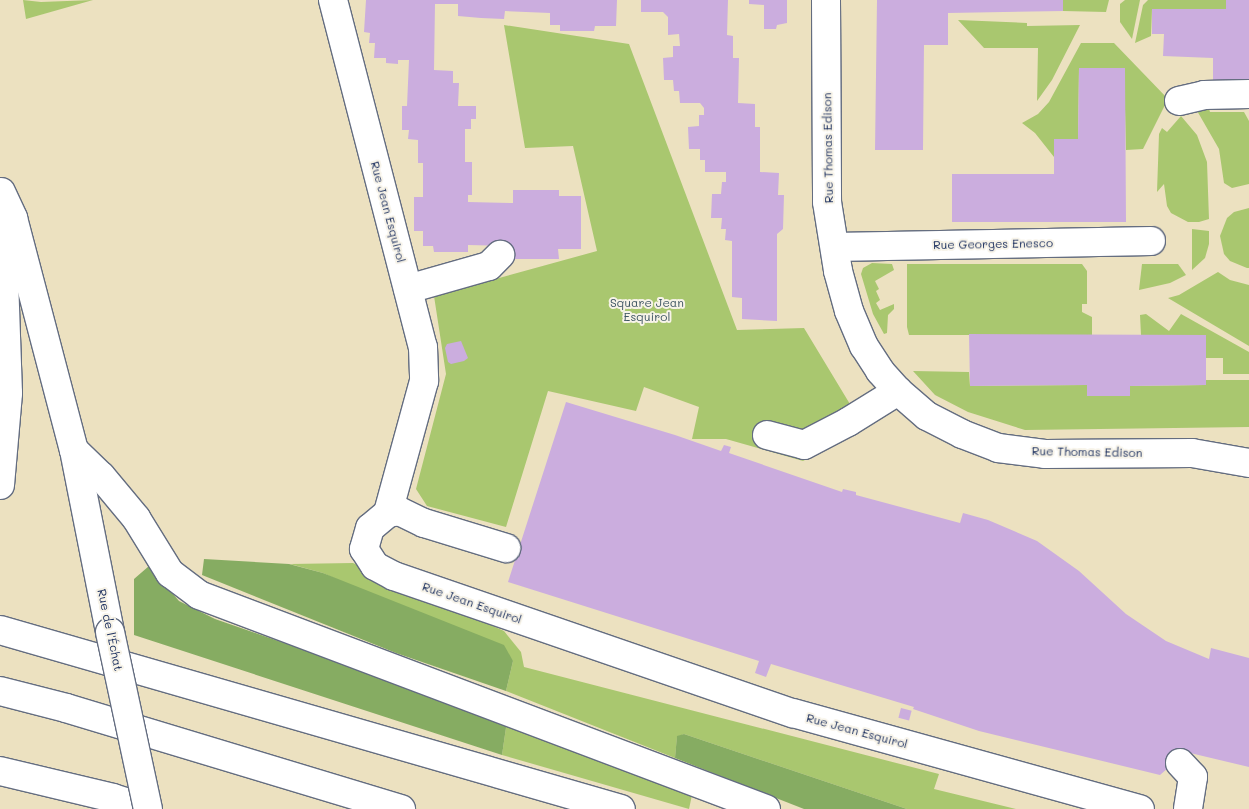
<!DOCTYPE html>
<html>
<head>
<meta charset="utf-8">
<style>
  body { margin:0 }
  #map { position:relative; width:1249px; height:809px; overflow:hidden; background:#ece1c0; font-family:Mali,sans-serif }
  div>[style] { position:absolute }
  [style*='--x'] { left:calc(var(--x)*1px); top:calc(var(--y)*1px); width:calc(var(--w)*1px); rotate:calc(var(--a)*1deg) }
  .green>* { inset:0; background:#a9c76f }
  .forest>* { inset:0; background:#86ac62 }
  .building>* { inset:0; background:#cbadde; transform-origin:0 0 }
  .roads { filter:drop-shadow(1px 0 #646d80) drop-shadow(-1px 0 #646d80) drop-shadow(0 1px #646d80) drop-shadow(0 -1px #646d80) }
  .minor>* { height:28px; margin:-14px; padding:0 14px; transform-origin:14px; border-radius:14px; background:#fff }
  .major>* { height:28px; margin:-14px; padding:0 14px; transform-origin:14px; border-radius:14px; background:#fff }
  .highway>* { height:28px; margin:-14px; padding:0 14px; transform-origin:14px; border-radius:14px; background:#fff }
  .bridges { filter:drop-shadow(1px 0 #646d80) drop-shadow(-1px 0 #646d80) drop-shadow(0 1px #646d80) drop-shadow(0 -1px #646d80) }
  .minor-bridge>* { height:28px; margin:-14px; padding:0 14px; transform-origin:14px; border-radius:14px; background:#fff }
  span { translate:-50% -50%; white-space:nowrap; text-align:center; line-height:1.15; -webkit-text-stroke:4px #f7f3e8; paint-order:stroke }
  .street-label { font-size:12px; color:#1b2f5e }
  .park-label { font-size:12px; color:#3e5562 }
</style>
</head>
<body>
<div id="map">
  <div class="green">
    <div style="clip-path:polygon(23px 0,41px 2px,93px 0,26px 19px)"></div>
    <div style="clip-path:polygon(1063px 0,1109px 0,1106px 12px,1063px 11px)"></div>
    <div style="clip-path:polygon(1125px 0,1140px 0,1132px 39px,1120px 22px,1120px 4px)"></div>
    <div style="clip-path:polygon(1148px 0,1226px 0,1226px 9px,1152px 9px,1151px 36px,1135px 43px,1143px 5px)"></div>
    <div style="clip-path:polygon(958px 20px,1027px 23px,1027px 26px,1080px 25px,1052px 80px,1037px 101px,1038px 48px,984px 48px)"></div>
    <div style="clip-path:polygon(504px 25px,629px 44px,737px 330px,804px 328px,865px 429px,803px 461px,726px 439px,692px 439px,699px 407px,644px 387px,636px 411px,548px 391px,506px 527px,427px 506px,416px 489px,446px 374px,434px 296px,597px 251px,573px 146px,525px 148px)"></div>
    <div style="clip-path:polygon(1081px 43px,1114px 43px,1168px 99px,1143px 149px,1126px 150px,1124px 68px,1079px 68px,1078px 139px,1054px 139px,1054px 157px,1035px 133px,1022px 123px,1038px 114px,1049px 102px)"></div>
    <div style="clip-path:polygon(1196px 109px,1209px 109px,1210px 112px,1244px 112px,1249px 121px,1249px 184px,1232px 188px,1224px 183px,1219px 149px)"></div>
    <div style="clip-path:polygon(1181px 116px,1197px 135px,1207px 162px,1209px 219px,1199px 222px,1188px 222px,1171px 213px,1167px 206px,1164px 184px,1157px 192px,1159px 134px,1162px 128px,1167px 132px)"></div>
    <div style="clip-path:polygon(1249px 208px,1249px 268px,1247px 268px,1230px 261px,1224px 254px,1220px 236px,1227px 218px,1234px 212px)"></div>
    <div style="clip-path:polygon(1192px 229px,1209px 231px,1209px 244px,1205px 258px,1192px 270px)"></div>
    <div style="clip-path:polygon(872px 263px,892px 264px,894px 270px,875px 281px,879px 289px,876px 291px,880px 300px,876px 303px,880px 310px,894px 304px,894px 309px,888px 315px,887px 333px,884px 334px,873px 314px,861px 274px,863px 268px)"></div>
    <div style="clip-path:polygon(907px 264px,1082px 264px,1087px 271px,1087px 304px,1082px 304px,1082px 312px,1092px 317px,1092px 335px,909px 335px,907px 327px)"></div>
    <div style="clip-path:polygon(1142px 264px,1178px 264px,1186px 275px,1170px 283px,1139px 290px)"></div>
    <div style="clip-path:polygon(1218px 272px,1230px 280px,1249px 285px,1249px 346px,1168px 298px,1179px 295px)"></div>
    <div style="clip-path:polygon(1146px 314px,1169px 331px,1181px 314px,1249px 352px,1249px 374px,1223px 374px,1223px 358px,1206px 358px,1141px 335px,1140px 315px)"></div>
    <div style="clip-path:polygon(913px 371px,969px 372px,970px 386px,1087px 385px,1130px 395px,1130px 386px,1205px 385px,1206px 380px,1249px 380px,1249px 427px,1025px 430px,968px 412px,935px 395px)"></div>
    <div style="clip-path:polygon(353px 563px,504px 631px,521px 652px,524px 667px,939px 774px,934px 789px,1016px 809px,907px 809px,684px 734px,677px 737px,675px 758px,506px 691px,513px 661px,323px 573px,290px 564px)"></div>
    <div style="clip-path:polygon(507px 721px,692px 795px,689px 809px,502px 755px)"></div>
  </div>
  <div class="forest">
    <div style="clip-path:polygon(204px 559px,289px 564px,323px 573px,504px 645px,513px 661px,506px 691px,396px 653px,202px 575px)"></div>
    <div style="clip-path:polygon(149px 566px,179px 601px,215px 619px,507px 721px,502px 755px,134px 635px,134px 579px)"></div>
    <div style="clip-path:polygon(684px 734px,907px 809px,804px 809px,675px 758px,677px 736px)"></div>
  </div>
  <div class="building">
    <div style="clip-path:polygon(366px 0,617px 0,616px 26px,595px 26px,594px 31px,560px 31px,560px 25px,550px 25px,550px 13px,505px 11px,504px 19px,481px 18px,458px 16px,458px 4px,435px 4px,434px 70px,453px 71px,453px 83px,459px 83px,458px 106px,476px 106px,476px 119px,471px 119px,471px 129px,465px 129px,465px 162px,472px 162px,472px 195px,468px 195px,468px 202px,513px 203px,513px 190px,559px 190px,559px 196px,581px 196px,581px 249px,558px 249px,559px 259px,512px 259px,512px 246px,468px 245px,468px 252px,434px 252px,433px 246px,423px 246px,423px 231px,414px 231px,414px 197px,423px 197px,423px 163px,418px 163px,418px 140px,408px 139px,409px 130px,402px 130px,402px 106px,407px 106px,409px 60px,398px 60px,398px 64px,386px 63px,386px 58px,374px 58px,375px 43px,369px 43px,370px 33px,364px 32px)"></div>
    <div style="clip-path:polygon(641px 0,728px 0,727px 35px,733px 36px,733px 58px,739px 58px,738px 103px,755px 104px,755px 127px,760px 127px,760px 172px,779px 173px,778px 195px,784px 195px,783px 229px,777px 234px,777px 321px,742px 319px,742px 298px,732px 297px,732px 241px,725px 240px,726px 229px,721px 229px,722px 218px,711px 218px,712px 194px,721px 194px,722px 182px,726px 182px,726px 172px,705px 172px,705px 160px,700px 160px,700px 149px,689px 149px,688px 127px,699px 126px,699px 115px,704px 115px,704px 108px,700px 103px,680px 103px,679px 91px,674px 91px,673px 80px,664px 80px,663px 58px,673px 57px,673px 46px,680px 46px,679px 34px,668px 35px,668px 17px,663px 12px,641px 12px)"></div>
    <div style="clip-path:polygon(749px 0,787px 0,787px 23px,777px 25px,776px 29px,764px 29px,764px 5px,749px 4px)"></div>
    <div style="clip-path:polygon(877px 0,1063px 0,1063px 11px,948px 13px,948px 45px,924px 45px,923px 150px,875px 150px)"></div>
    <div style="clip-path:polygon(1226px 0,1249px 0,1249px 80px,1213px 80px,1213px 58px,1163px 56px,1164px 34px,1152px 34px,1152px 9px,1226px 9px)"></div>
    <div style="clip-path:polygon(1079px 68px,1125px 68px,1126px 222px,952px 222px,952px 174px,1054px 174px,1054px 139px,1078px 139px)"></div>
    <div style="clip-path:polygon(969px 334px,1206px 335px,1206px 385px,1130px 386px,1130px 396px,1087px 396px,1087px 385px,970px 386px)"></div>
    <div style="clip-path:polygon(461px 341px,468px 358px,464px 361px,451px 364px,448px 362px,445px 348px,447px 344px)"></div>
    <div style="clip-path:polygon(566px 402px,675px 435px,721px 451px,724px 445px,731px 447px,729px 453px,842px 492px,843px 489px,856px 492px,856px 495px,960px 523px,963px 513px,988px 520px,1037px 541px,1079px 571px,1126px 614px,1166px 641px,1209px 659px,1211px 648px,1249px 658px,1249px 767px,1186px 752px,1160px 775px,979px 731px,913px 709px,914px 707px,771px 664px,766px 677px,755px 673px,759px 661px,508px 582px)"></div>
    <div style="left:901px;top:708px;width:11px;height:10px;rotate:15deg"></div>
  </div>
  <div class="roads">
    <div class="minor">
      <div style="--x:333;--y:0;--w:358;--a:75.5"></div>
      <div style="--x:423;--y:347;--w:34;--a:88"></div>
      <div style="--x:424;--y:381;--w:137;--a:105.3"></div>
      <div style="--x:388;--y:513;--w:23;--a:140"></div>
      <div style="--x:370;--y:528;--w:22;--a:106"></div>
      <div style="--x:364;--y:549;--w:20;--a:57"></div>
      <div style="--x:375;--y:566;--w:21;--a:28"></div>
      <div style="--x:394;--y:576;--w:422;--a:19"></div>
      <div style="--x:793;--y:713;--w:360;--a:15.5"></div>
      <div style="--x:826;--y:0;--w:202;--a:89.7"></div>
      <div style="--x:827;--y:202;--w:70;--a:80.9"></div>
      <div style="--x:838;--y:271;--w:41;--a:74.6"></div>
      <div style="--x:849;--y:311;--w:38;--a:67"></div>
      <div style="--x:864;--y:346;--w:30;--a:57"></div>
      <div style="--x:880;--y:371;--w:27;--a:48"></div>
      <div style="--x:898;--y:391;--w:38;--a:41"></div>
      <div style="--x:927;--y:416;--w:39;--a:27"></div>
      <div style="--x:962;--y:434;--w:39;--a:21"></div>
      <div style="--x:998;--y:448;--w:47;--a:7.3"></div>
      <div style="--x:1045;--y:454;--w:147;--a:-0.4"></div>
      <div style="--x:1192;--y:453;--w:58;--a:10"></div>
      <div style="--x:1179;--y:101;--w:26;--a:-13"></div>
      <div style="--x:1204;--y:95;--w:45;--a:-1.3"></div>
      <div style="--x:835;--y:247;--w:316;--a:-1.1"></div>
      <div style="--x:408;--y:289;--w:84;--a:-15.9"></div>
      <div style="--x:489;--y:266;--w:16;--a:-45"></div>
      <div style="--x:767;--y:435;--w:38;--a:15"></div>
      <div style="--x:804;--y:445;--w:50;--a:-27.6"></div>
      <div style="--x:848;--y:422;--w:59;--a:-31.8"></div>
      <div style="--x:74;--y:450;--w:186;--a:78.8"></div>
      <div style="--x:388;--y:513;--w:11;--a:-10"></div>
      <div style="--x:399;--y:511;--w:28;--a:26"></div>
      <div style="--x:424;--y:523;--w:86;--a:17"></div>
      <div style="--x:1180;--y:763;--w:19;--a:47"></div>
      <div style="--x:1193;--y:777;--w:32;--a:99"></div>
    </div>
    <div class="major">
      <div style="--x:1;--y:192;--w:29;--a:65"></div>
      <div style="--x:13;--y:218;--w:240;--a:75.3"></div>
      <div style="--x:74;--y:450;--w:37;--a:44"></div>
      <div style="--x:101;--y:476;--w:55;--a:50.2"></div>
      <div style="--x:136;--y:518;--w:65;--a:58.3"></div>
      <div style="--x:170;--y:573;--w:36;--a:37"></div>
      <div style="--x:199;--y:595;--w:606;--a:20.68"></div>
      <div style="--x:0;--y:485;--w:92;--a:-85"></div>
      <div style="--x:8;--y:393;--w:174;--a:-92"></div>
    </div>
    <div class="highway">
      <div style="--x:0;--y:630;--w:646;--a:16.08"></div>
      <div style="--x:0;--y:691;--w:68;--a:14.4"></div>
      <div style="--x:66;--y:708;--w:350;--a:16.8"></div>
      <div style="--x:0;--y:771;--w:116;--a:13.4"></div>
      <div style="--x:113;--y:798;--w:36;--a:18"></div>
    </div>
  </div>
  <div class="bridges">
    <div class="minor-bridge">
      <div style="--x:110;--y:632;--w:181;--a:77.9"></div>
    </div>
  </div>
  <div class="street-label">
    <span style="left:828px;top:148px;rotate:-91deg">Rue Thomas Edison</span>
    <span style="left:388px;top:212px;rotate:75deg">Rue Jean Esquirol</span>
    <span style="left:993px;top:244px;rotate:-1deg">Rue Georges Enesco</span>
    <span style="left:1087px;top:452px;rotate:1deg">Rue Thomas Edison</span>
    <span style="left:472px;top:603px;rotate:19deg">Rue Jean Esquirol</span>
    <span style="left:110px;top:630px;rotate:78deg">Rue de l'Échat</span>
    <span style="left:857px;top:731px;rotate:15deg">Rue Jean Esquirol</span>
  </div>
  <div class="park-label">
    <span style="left:647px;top:310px">Square Jean<br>Esquirol</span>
  </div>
</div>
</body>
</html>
